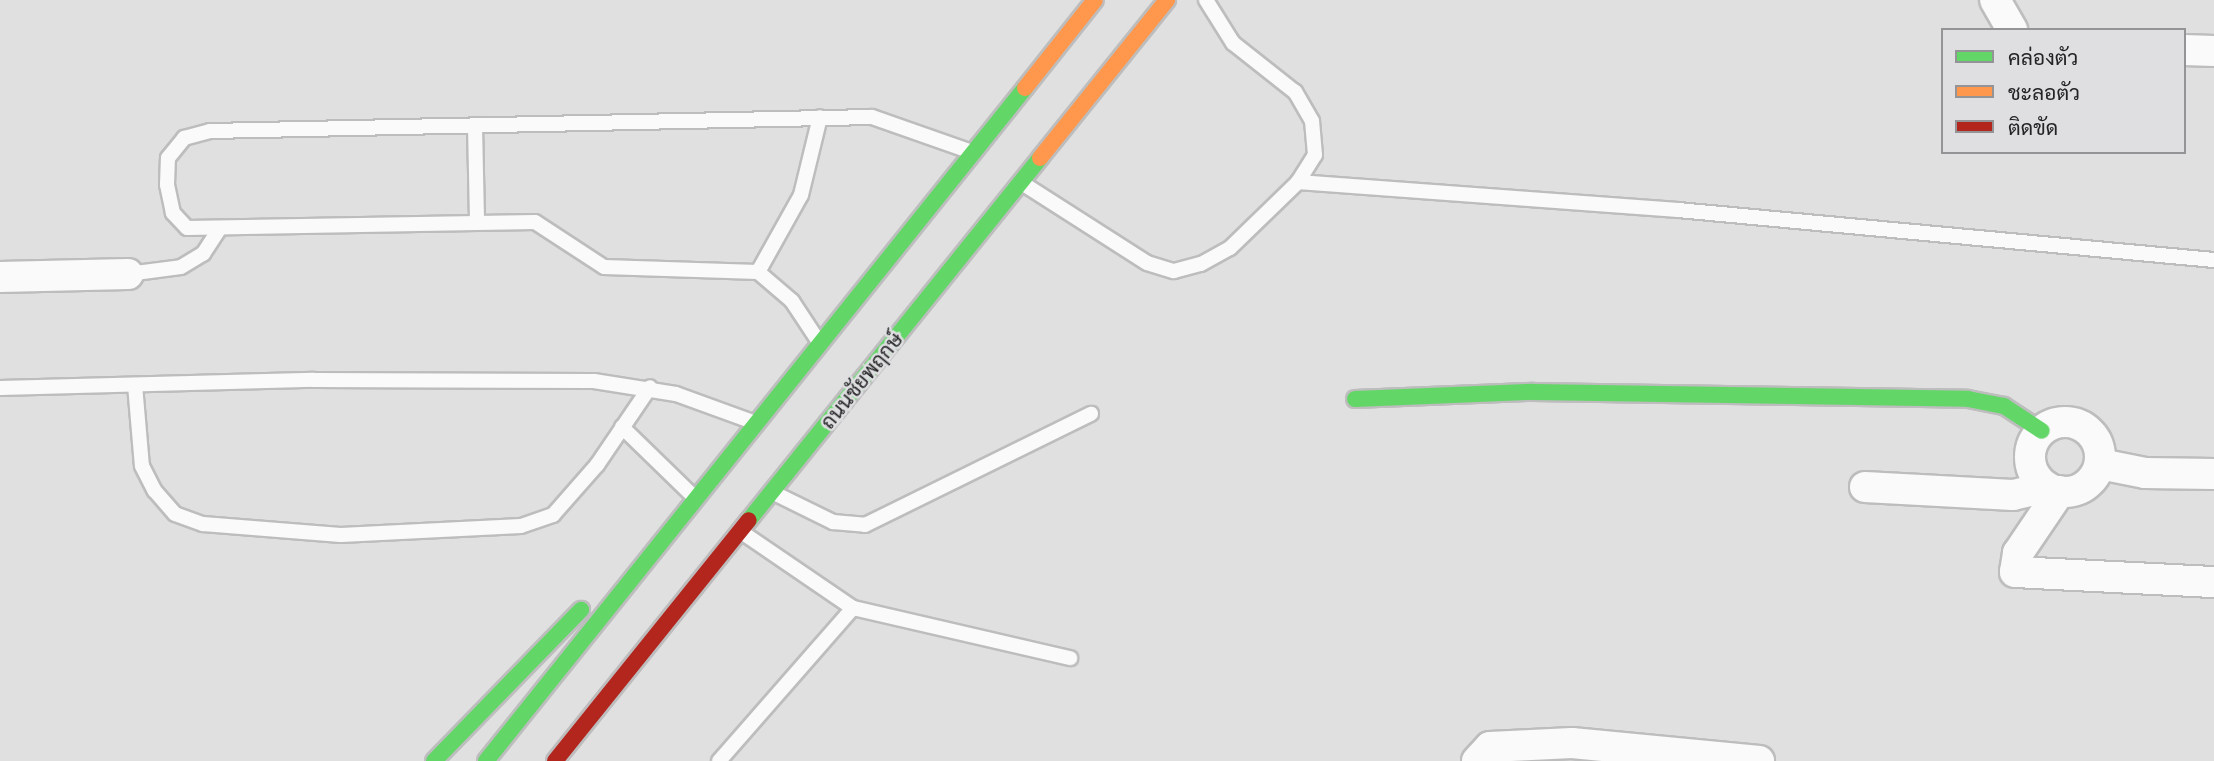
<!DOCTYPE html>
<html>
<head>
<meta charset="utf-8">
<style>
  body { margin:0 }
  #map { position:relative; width:2214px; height:761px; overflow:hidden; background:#e0e0e1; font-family:Commissioner,Sarabun,sans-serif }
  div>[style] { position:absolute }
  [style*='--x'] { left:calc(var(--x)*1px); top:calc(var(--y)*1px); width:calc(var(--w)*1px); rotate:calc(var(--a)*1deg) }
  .roads { filter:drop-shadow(2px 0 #bdbdbe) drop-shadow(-2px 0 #bdbdbe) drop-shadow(0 2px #bdbdbe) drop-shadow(0 -2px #bdbdbe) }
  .lane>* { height:14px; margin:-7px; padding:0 7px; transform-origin:7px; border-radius:7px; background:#fafafa }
  .street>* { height:30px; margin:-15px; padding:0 15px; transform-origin:15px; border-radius:15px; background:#fafafa }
  .street>.ring { margin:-15px; padding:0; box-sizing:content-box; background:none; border:30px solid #fafafa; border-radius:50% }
  .fast>* { height:16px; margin:-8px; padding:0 8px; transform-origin:8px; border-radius:8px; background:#63d668 }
  .slow>* { height:16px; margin:-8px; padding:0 8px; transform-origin:8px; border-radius:8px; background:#ff974d }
  .jam>* { height:16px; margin:-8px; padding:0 8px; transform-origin:8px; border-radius:8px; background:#b3261e }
  span { translate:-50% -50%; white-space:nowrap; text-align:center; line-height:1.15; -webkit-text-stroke:5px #dfdfe2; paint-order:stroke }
  .street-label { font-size:21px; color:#242426 }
  .legend { position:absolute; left:1941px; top:28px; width:245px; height:126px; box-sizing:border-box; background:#dfdfe2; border:2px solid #949497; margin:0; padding:9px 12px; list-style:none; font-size:21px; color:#242426 }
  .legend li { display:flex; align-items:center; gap:14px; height:35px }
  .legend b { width:35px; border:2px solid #949497 }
</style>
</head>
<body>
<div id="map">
  <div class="roads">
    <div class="lane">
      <div style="--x:475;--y:125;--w:98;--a:88.8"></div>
      <div style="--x:1298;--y:182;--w:381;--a:4.2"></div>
      <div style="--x:1678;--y:210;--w:538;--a:5.33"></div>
      <div style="--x:1022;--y:183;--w:148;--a:32.6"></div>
      <div style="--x:1147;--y:263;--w:28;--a:17"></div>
      <div style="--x:1174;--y:271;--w:28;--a:-15"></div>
      <div style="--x:1201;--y:264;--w:33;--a:-29"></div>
      <div style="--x:1230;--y:248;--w:95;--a:-44.1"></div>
      <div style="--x:1298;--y:182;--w:32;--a:-58"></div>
      <div style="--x:1315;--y:155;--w:34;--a:-95"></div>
      <div style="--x:1312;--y:121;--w:34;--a:-120"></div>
      <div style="--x:1295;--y:92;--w:79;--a:-141.7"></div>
      <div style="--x:1233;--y:43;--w:51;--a:-122.1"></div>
      <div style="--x:758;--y:272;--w:88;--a:-60.8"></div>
      <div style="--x:801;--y:195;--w:80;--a:-76.3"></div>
      <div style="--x:128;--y:274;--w:53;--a:-7.5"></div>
      <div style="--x:181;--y:267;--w:26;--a:-31"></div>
      <div style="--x:203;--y:254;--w:30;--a:-57"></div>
      <div style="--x:819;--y:342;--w:49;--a:-123.4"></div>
      <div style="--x:792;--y:301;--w:45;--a:-139.5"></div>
      <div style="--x:758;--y:272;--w:154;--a:-178.1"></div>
      <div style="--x:604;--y:267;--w:82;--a:-146.9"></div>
      <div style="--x:535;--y:222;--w:348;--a:179"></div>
      <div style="--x:187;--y:228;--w:21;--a:-133"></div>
      <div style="--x:173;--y:213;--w:29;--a:-102"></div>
      <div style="--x:167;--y:185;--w:27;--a:-88"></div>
      <div style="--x:168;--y:158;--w:26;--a:-51"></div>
      <div style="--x:184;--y:138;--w:27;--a:-15"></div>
      <div style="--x:210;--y:131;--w:662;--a:-1.21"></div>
      <div style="--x:872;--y:117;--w:106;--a:19.3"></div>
      <div style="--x:135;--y:385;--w:81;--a:85.1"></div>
      <div style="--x:142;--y:466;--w:28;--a:63"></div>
      <div style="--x:155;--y:491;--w:30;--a:49"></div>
      <div style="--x:175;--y:514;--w:30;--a:20"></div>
      <div style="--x:203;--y:524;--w:138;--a:4.6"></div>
      <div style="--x:341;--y:535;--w:180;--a:-2.9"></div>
      <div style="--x:521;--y:526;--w:34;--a:-19"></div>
      <div style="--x:553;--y:515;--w:67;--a:-48.7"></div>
      <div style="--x:597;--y:465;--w:94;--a:-55.8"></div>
      <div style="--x:0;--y:388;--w:314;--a:-1.5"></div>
      <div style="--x:314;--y:380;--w:280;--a:0.2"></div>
      <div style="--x:594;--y:381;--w:83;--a:9"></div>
      <div style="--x:676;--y:394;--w:82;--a:20"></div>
      <div style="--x:622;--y:427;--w:103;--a:44.2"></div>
      <div style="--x:774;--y:493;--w:66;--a:26.2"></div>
      <div style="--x:833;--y:522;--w:32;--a:5"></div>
      <div style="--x:865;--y:525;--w:252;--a:-26.2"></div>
      <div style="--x:740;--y:531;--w:137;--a:34.3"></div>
      <div style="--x:853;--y:608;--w:223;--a:13"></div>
      <div style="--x:719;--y:761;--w:203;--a:-48.8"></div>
    </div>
    <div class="street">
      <div style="--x:1995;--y:0;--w:34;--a:60"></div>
      <div style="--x:2184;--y:50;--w:30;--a:2"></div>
      <div style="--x:0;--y:277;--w:128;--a:-1.3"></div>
      <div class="ring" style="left:2030px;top:422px;width:40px;height:40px"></div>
      <div style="--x:2100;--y:464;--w:46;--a:11.3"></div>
      <div style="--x:2145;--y:473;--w:69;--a:0.8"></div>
      <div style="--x:1865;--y:487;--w:148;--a:3.1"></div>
      <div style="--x:2013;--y:495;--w:35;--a:-13"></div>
      <div style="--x:2060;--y:491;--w:75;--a:124.1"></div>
      <div style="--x:2018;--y:553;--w:19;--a:99"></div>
      <div style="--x:2015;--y:572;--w:199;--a:2.9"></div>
      <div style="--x:1477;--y:761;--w:19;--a:-47"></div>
      <div style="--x:1490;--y:747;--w:82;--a:-2.8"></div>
      <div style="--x:1572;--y:743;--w:188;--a:5.5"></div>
    </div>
    <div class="fast">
      <div style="--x:1355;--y:399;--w:178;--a:-2.3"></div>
      <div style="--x:1533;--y:392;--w:435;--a:0.9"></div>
      <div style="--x:1968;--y:399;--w:37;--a:11"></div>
      <div style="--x:2004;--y:406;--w:45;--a:33.3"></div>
      <div style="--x:749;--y:520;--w:464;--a:-51.2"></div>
      <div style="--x:434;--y:761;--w:211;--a:-45.8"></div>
      <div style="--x:486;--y:761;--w:862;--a:-51.31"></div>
    </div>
    <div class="slow">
      <div style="--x:1025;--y:88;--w:112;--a:-51.5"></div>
      <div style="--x:1040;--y:158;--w:203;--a:-51.2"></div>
    </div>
    <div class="jam">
      <div style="--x:555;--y:761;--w:309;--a:-51.2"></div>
    </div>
  </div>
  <div class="street-label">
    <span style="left:861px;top:380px;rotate:-51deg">ถนนชัยพฤกษ์</span>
  </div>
  <ul class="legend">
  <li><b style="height:9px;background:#63d668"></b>คล่องตัว</li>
  <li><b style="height:9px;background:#ff974d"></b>ชะลอตัว</li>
  <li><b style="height:9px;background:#b3261e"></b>ติดขัด</li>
  </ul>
</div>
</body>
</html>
